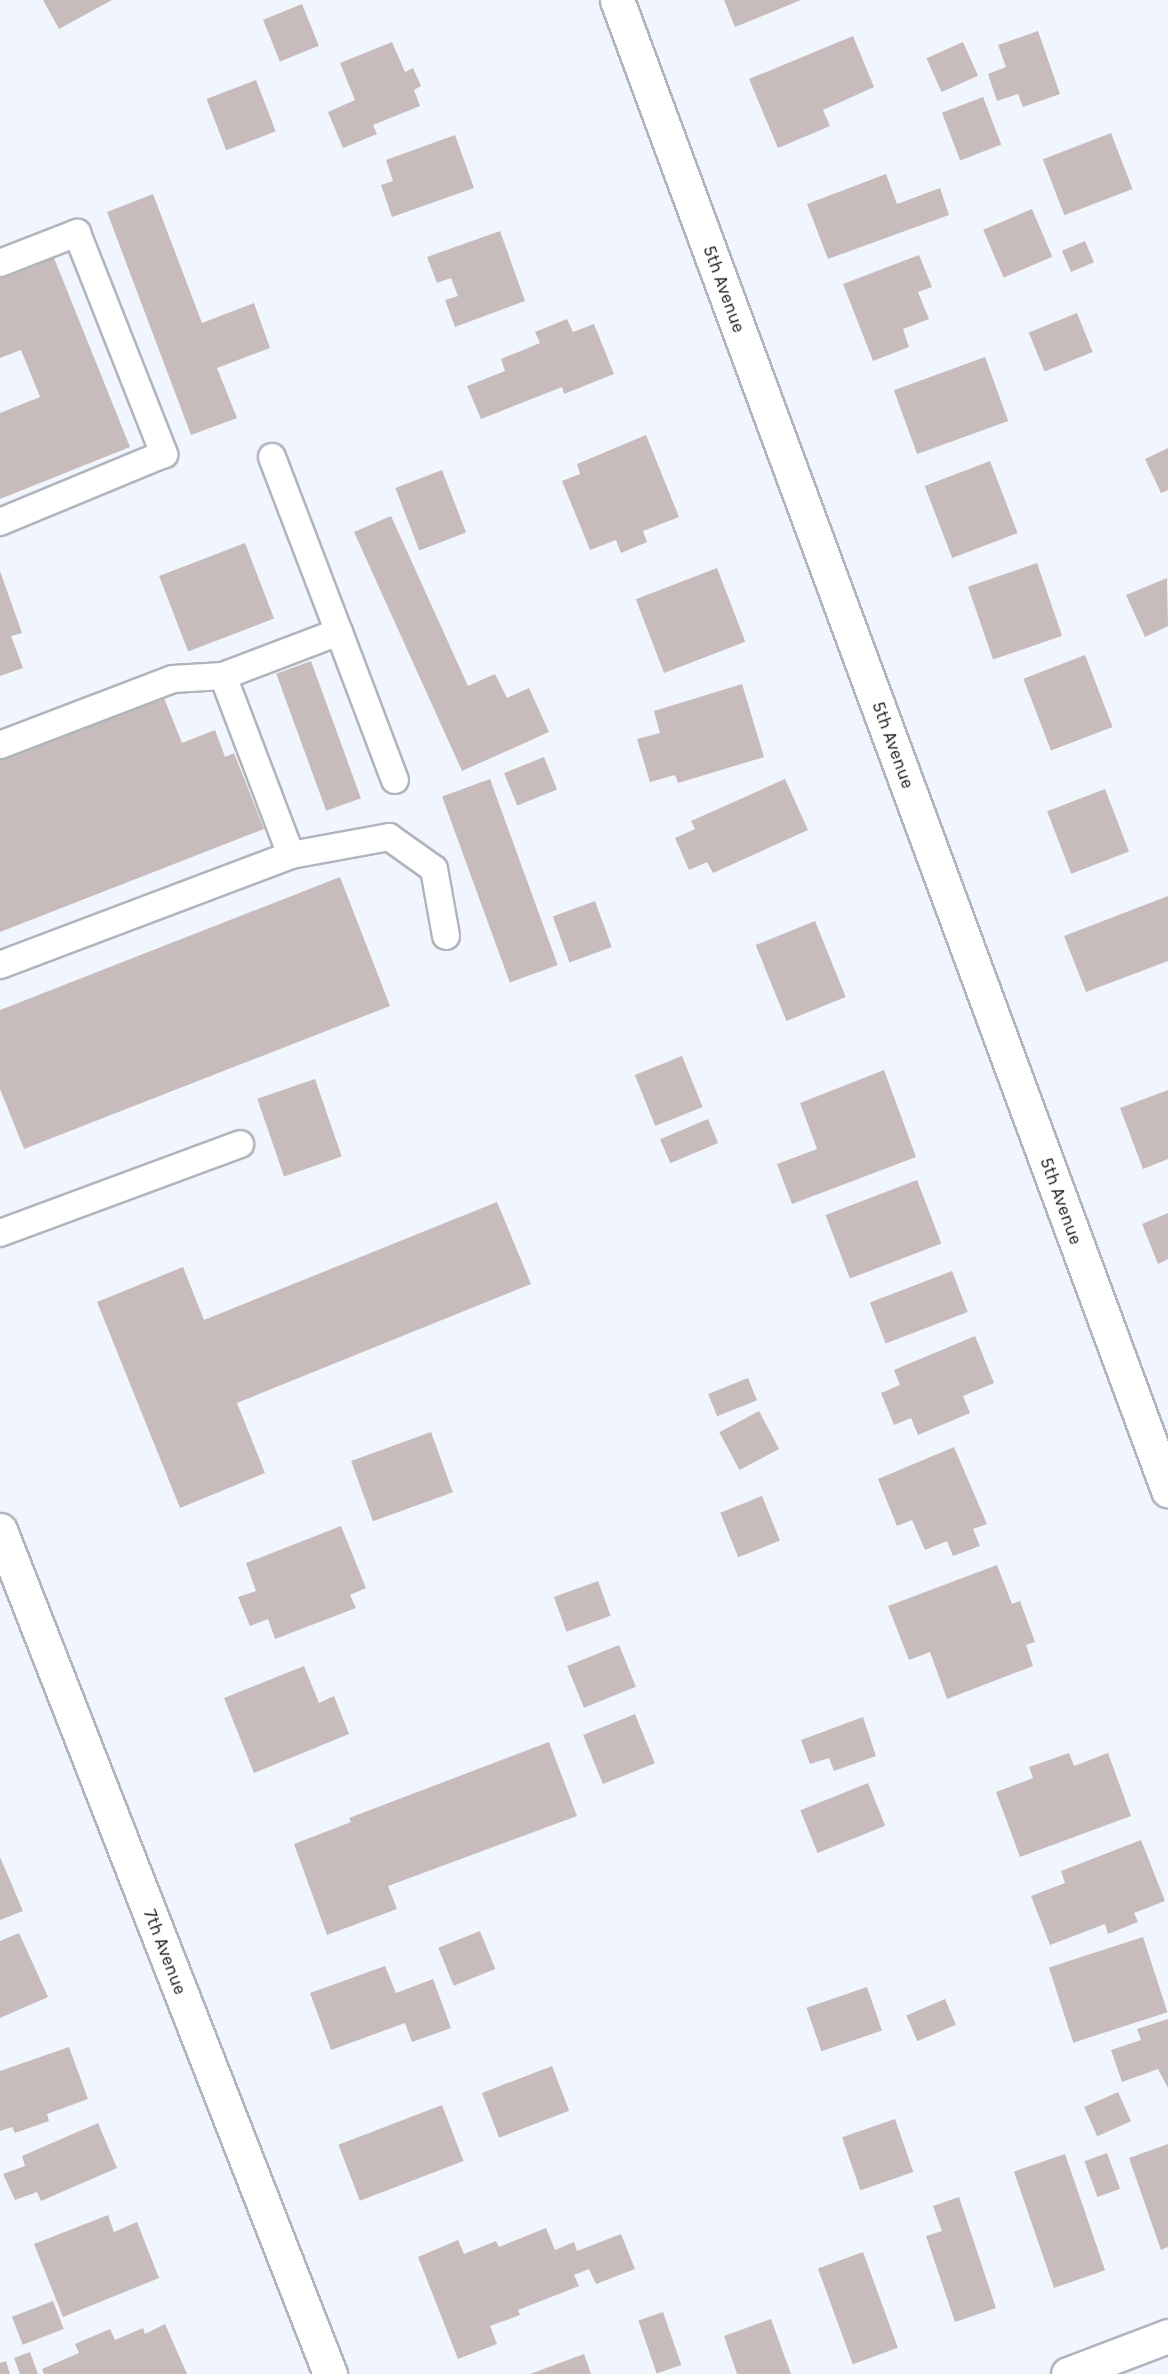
<!DOCTYPE html>
<html>
<head>
<meta charset="utf-8">
<style>
  body { margin:0 }
  #map { position:relative; width:1168px; height:2374px; overflow:hidden; background:#f1f6fe; font-family:Karla,sans-serif }
  div>[style] { position:absolute }
  [style*='--x'] { left:calc(var(--x)*1px); top:calc(var(--y)*1px); width:calc(var(--w)*1px); rotate:calc(var(--a)*1deg) }
  .building>* { inset:0; background:#c7bcbb; transform-origin:0 0 }
  .roads { filter:drop-shadow(2px 0 #b0b5bd) drop-shadow(-2px 0 #b0b5bd) drop-shadow(0 2px #b0b5bd) drop-shadow(0 -2px #b0b5bd) }
  .service>* { height:26px; margin:-13px; padding:0 13px; transform-origin:13px; border-radius:13px; background:#fff }
  .minor>* { height:33px; margin:-16.5px; padding:0 16.5px; transform-origin:16.5px; border-radius:16.5px; background:#fff }
  .tertiary>* { height:33px; margin:-16.5px; padding:0 16.5px; transform-origin:16.5px; border-radius:16.5px; background:#fff }
  span { translate:-50% -50%; white-space:nowrap; text-align:center; line-height:1.15; -webkit-text-stroke:5px #fff; paint-order:stroke }
  .street-label { font-size:18px; color:#191b1e }
</style>
</head>
<body>
<div id="map">
  <div class="building">
    <div style="clip-path:polygon(43px 0,112px 0,59px 29px)"></div>
    <div style="clip-path:polygon(724px 0,801px 0,735px 27px)"></div>
    <div style="left:302px;top:4px;width:45px;height:42px;rotate:68deg"></div>
    <div style="clip-path:polygon(1038px 31px,1060px 94px,1023px 107px,1018px 94px,997px 101px,988px 74px,1006px 67px,998px 45px)"></div>
    <div style="clip-path:polygon(853px 36px,874px 87px,823px 110px,830px 126px,778px 148px,749px 79px)"></div>
    <div style="clip-path:polygon(392px 42px,405px 72px,413px 68px,421px 86px,414px 90px,420px 106px,373px 125px,377px 134px,343px 148px,328px 112px,355px 100px,340px 63px)"></div>
    <div style="left:963px;top:42px;width:37px;height:40px;rotate:66deg"></div>
    <div style="left:256px;top:80px;width:55px;height:53px;rotate:69deg"></div>
    <div style="left:983px;top:97px;width:51px;height:44px;rotate:69deg"></div>
    <div style="left:1111px;top:133px;width:60px;height:73px;rotate:69deg"></div>
    <div style="clip-path:polygon(455px 135px,474px 188px,392px 217px,381px 185px,393px 181px,386px 160px)"></div>
    <div style="clip-path:polygon(886px 174px,897px 204px,940px 188px,949px 215px,828px 259px,807px 204px)"></div>
    <div style="clip-path:polygon(153px 194px,202px 323px,254px 303px,270px 348px,217px 368px,237px 418px,191px 435px,107px 212px)"></div>
    <div style="left:1032px;top:209px;width:52px;height:53px;rotate:67deg"></div>
    <div style="clip-path:polygon(500px 231px,525px 301px,455px 327px,445px 300px,458px 296px,451px 278px,437px 283px,427px 257px)"></div>
    <div style="left:1085px;top:241px;width:23px;height:25px;rotate:67deg"></div>
    <div style="clip-path:polygon(52px 253px,130px 447px,0 499px,0 413px,40px 397px,21px 350px,0 358px,0 274px)"></div>
    <div style="clip-path:polygon(919px 255px,932px 287px,918px 292px,929px 319px,903px 329px,909px 347px,873px 361px,843px 284px)"></div>
    <div style="left:1077px;top:313px;width:42px;height:52px;rotate:68deg"></div>
    <div style="clip-path:polygon(567px 319px,573px 332px,594px 324px,614px 374px,564px 394px,562px 387px,481px 419px,467px 386px,505px 371px,501px 359px,540px 343px,535px 332px)"></div>
    <div style="left:985px;top:357px;width:68px;height:97px;rotate:70deg"></div>
    <div style="clip-path:polygon(646px 435px,679px 517px,643px 531px,647px 542px,621px 553px,616px 540px,590px 550px,562px 481px,580px 474px,577px 464px)"></div>
    <div style="clip-path:polygon(1168px 448px,1168px 490px,1161px 493px,1145px 459px)"></div>
    <div style="left:990px;top:461px;width:77px;height:70px;rotate:69deg"></div>
    <div style="left:442px;top:470px;width:67px;height:50px;rotate:69deg"></div>
    <div style="clip-path:polygon(391px 516px,468px 686px,495px 674px,507px 698px,529px 688px,549px 732px,462px 771px,354px 532px)"></div>
    <div style="left:245px;top:543px;width:81px;height:92px;rotate:69deg"></div>
    <div style="left:1037px;top:563px;width:77px;height:73px;rotate:71deg"></div>
    <div style="left:717px;top:568px;width:79px;height:87px;rotate:69deg"></div>
    <div style="clip-path:polygon(0 571px,22px 633px,11px 636px,23px 668px,0 676px)"></div>
    <div style="clip-path:polygon(1167px 578px,1168px 626px,1145px 637px,1126px 595px)"></div>
    <div style="left:1085px;top:655px;width:77px;height:66px;rotate:69deg"></div>
    <div style="left:311px;top:661px;width:146px;height:37px;rotate:70deg"></div>
    <div style="clip-path:polygon(742px 684px,764px 757px,678px 783px,675px 775px,650px 782px,637px 739px,660px 733px,654px 711px)"></div>
    <div style="clip-path:polygon(160px 688px,182px 743px,215px 730px,225px 757px,234px 753px,264px 829px,0 932px,0 750px)"></div>
    <div style="left:544px;top:757px;width:35px;height:43px;rotate:68deg"></div>
    <div style="left:490px;top:779px;width:198px;height:51px;rotate:70deg"></div>
    <div style="clip-path:polygon(785px 779px,808px 830px,713px 873px,707px 862px,689px 870px,675px 838px,695px 829px,691px 821px)"></div>
    <div style="left:1105px;top:789px;width:67px;height:62px;rotate:69deg"></div>
    <div style="clip-path:polygon(340px 877px,390px 1006px,24px 1149px,0 1089px,0 1010px)"></div>
    <div style="clip-path:polygon(1168px 896px,1168px 961px,1086px 992px,1064px 936px)"></div>
    <div style="left:595px;top:901px;width:49px;height:45px;rotate:70deg"></div>
    <div style="left:815px;top:921px;width:82px;height:64px;rotate:68deg"></div>
    <div style="left:682px;top:1056px;width:55px;height:51px;rotate:68deg"></div>
    <div style="clip-path:polygon(884px 1070px,916px 1157px,792px 1204px,777px 1164px,817px 1149px,800px 1103px)"></div>
    <div style="left:315px;top:1079px;width:82px;height:61px;rotate:71deg"></div>
    <div style="clip-path:polygon(1168px 1090px,1168px 1159px,1143px 1169px,1120px 1108px)"></div>
    <div style="left:708px;top:1119px;width:26px;height:52px;rotate:67deg"></div>
    <div style="left:917px;top:1180px;width:68px;height:98px;rotate:69deg"></div>
    <div style="clip-path:polygon(497px 1202px,531px 1284px,237px 1403px,265px 1473px,180px 1508px,97px 1302px,183px 1267px,204px 1320px)"></div>
    <div style="clip-path:polygon(1168px 1213px,1168px 1259px,1158px 1264px,1142px 1224px)"></div>
    <div style="left:952px;top:1271px;width:44px;height:88px;rotate:69deg"></div>
    <div style="clip-path:polygon(975px 1336px,994px 1383px,963px 1396px,970px 1413px,918px 1435px,911px 1418px,894px 1425px,881px 1393px,900px 1385px,894px 1370px)"></div>
    <div style="left:748px;top:1378px;width:24px;height:43px;rotate:68deg"></div>
    <div style="left:759px;top:1411px;width:43px;height:45px;rotate:62deg"></div>
    <div style="left:431px;top:1432px;width:64px;height:85px;rotate:70deg"></div>
    <div style="clip-path:polygon(954px 1447px,987px 1524px,973px 1529px,980px 1546px,953px 1556px,947px 1541px,925px 1550px,912px 1520px,897px 1526px,878px 1479px)"></div>
    <div style="left:762px;top:1496px;width:48px;height:45px;rotate:68deg"></div>
    <div style="clip-path:polygon(341px 1526px,366px 1588px,350px 1595px,356px 1608px,275px 1639px,268px 1619px,250px 1626px,238px 1597px,256px 1591px,246px 1563px)"></div>
    <div style="clip-path:polygon(997px 1565px,1012px 1604px,1020px 1601px,1035px 1642px,1026px 1645px,1033px 1666px,947px 1699px,930px 1652px,909px 1660px,888px 1606px)"></div>
    <div style="left:598px;top:1581px;width:37px;height:47px;rotate:70deg"></div>
    <div style="left:619px;top:1645px;width:45px;height:56px;rotate:68deg"></div>
    <div style="clip-path:polygon(304px 1666px,319px 1703px,334px 1696px,349px 1734px,254px 1773px,224px 1698px)"></div>
    <div style="left:635px;top:1714px;width:53px;height:56px;rotate:68deg"></div>
    <div style="clip-path:polygon(863px 1717px,876px 1756px,834px 1771px,829px 1758px,810px 1764px,801px 1740px)"></div>
    <div style="clip-path:polygon(549px 1742px,577px 1816px,388px 1886px,397px 1909px,327px 1935px,294px 1844px,351px 1822px,349px 1818px)"></div>
    <div style="clip-path:polygon(1069px 1753px,1074px 1766px,1108px 1753px,1131px 1816px,1020px 1857px,996px 1792px,1033px 1778px,1029px 1767px)"></div>
    <div style="left:868px;top:1783px;width:46px;height:73px;rotate:68deg"></div>
    <div style="clip-path:polygon(1141px 1840px,1165px 1901px,1134px 1913px,1138px 1922px,1108px 1934px,1105px 1924px,1050px 1945px,1031px 1896px,1065px 1883px,1061px 1871px)"></div>
    <div style="clip-path:polygon(0 1857px,23px 1911px,0 1920px)"></div>
    <div style="left:480px;top:1931px;width:41px;height:45px;rotate:68deg"></div>
    <div style="clip-path:polygon(19px 1933px,48px 1997px,0 2018px,0 1941px)"></div>
    <div style="left:1143px;top:1937px;width:79px;height:99px;rotate:72deg"></div>
    <div style="clip-path:polygon(385px 1966px,396px 1993px,433px 1979px,451px 2028px,412px 2042px,405px 2023px,331px 2050px,310px 1993px)"></div>
    <div style="left:867px;top:1987px;width:46px;height:64px;rotate:71deg"></div>
    <div style="left:945px;top:1999px;width:28px;height:42px;rotate:67deg"></div>
    <div style="clip-path:polygon(1168px 2019px,1168px 2088px,1158px 2069px,1122px 2082px,1111px 2050px,1141px 2040px,1137px 2029px)"></div>
    <div style="clip-path:polygon(69px 2047px,88px 2099px,47px 2114px,49px 2121px,15px 2133px,12px 2127px,0 2131px,0 2071px)"></div>
    <div style="left:552px;top:2066px;width:48px;height:75px;rotate:69deg"></div>
    <div style="left:1118px;top:2092px;width:32px;height:37px;rotate:66deg"></div>
    <div style="left:442px;top:2105px;width:60px;height:111px;rotate:69deg"></div>
    <div style="left:895px;top:2119px;width:56px;height:56px;rotate:71deg"></div>
    <div style="clip-path:polygon(98px 2123px,117px 2168px,41px 2201px,37px 2192px,15px 2200px,3px 2174px,25px 2166px,22px 2156px)"></div>
    <div style="clip-path:polygon(1168px 2144px,1168px 2247px,1161px 2250px,1129px 2158px)"></div>
    <div style="left:1107px;top:2153px;width:38px;height:24px;rotate:70deg"></div>
    <div style="left:1065px;top:2154px;width:123px;height:54px;rotate:71deg"></div>
    <div style="clip-path:polygon(959px 2197px,996px 2308px,955px 2322px,926px 2236px,942px 2231px,933px 2206px)"></div>
    <div style="clip-path:polygon(108px 2215px,114px 2232px,137px 2222px,159px 2278px,63px 2317px,34px 2244px)"></div>
    <div style="clip-path:polygon(546px 2228px,555px 2250px,574px 2242px,577px 2251px,621px 2234px,635px 2269px,596px 2284px,589px 2269px,574px 2275px,579px 2286px,518px 2310px,520px 2315px,490px 2326px,497px 2344px,458px 2359px,418px 2257px,458px 2240px,464px 2254px,496px 2241px,499px 2247px)"></div>
    <div style="left:863px;top:2252px;width:102px;height:48px;rotate:70deg"></div>
    <div style="left:53px;top:2301px;width:30px;height:44px;rotate:69deg"></div>
    <div style="left:663px;top:2312px;width:56px;height:26px;rotate:71deg"></div>
    <div style="clip-path:polygon(771px 2319px,791px 2374px,737px 2374px,724px 2336px)"></div>
    <div style="clip-path:polygon(165px 2324px,187px 2374px,44px 2374px,42px 2369px,79px 2353px,75px 2344px,110px 2329px,115px 2340px,143px 2328px,145px 2334px)"></div>
    <div style="clip-path:polygon(30px 2352px,38px 2374px,20px 2374px,14px 2358px)"></div>
    <div style="clip-path:polygon(584px 2354px,591px 2374px,530px 2374px)"></div>
    <div style="clip-path:polygon(6px 2361px,10px 2374px,0 2374px,0 2363px)"></div>
  </div>
  <div class="roads">
    <div class="service">
      <div style="--x:0;--y:263;--w:83;--a:-21.3"></div>
      <div style="--x:77;--y:233;--w:238;--a:68.5"></div>
      <div style="--x:164;--y:454;--w:178;--a:157.5"></div>
      <div style="--x:272;--y:457;--w:187;--a:69.1"></div>
      <div style="--x:0;--y:745;--w:185;--a:-20.9"></div>
      <div style="--x:173;--y:679;--w:50;--a:-3.4"></div>
      <div style="--x:291;--y:855;--w:191;--a:-110.8"></div>
      <div style="--x:223;--y:676;--w:124;--a:-20.8"></div>
      <div style="--x:339;--y:632;--w:158;--a:69.3"></div>
      <div style="--x:0;--y:965;--w:311;--a:-20.7"></div>
      <div style="--x:291;--y:855;--w:100;--a:-10.4"></div>
      <div style="--x:389;--y:837;--w:55;--a:35.4"></div>
      <div style="--x:434;--y:869;--w:68;--a:79.8"></div>
      <div style="--x:0;--y:1233;--w:256;--a:-20.3"></div>
    </div>
    <div class="minor">
      <div style="--x:617;--y:0;--w:1589;--a:69.71"></div>
      <div style="--x:1068;--y:2374;--w:107;--a:-20.8"></div>
    </div>
    <div class="tertiary">
      <div style="--x:0;--y:1530;--w:906;--a:68.64"></div>
    </div>
  </div>
  <div class="street-label">
    <span style="left:724px;top:289px;rotate:70deg">5th Avenue</span>
    <span style="left:893px;top:745px;rotate:70deg">5th Avenue</span>
    <span style="left:1061px;top:1201px;rotate:70deg">5th Avenue</span>
    <span style="left:165px;top:1952px;rotate:69deg">7th Avenue</span>
  </div>
</div>
</body>
</html>
